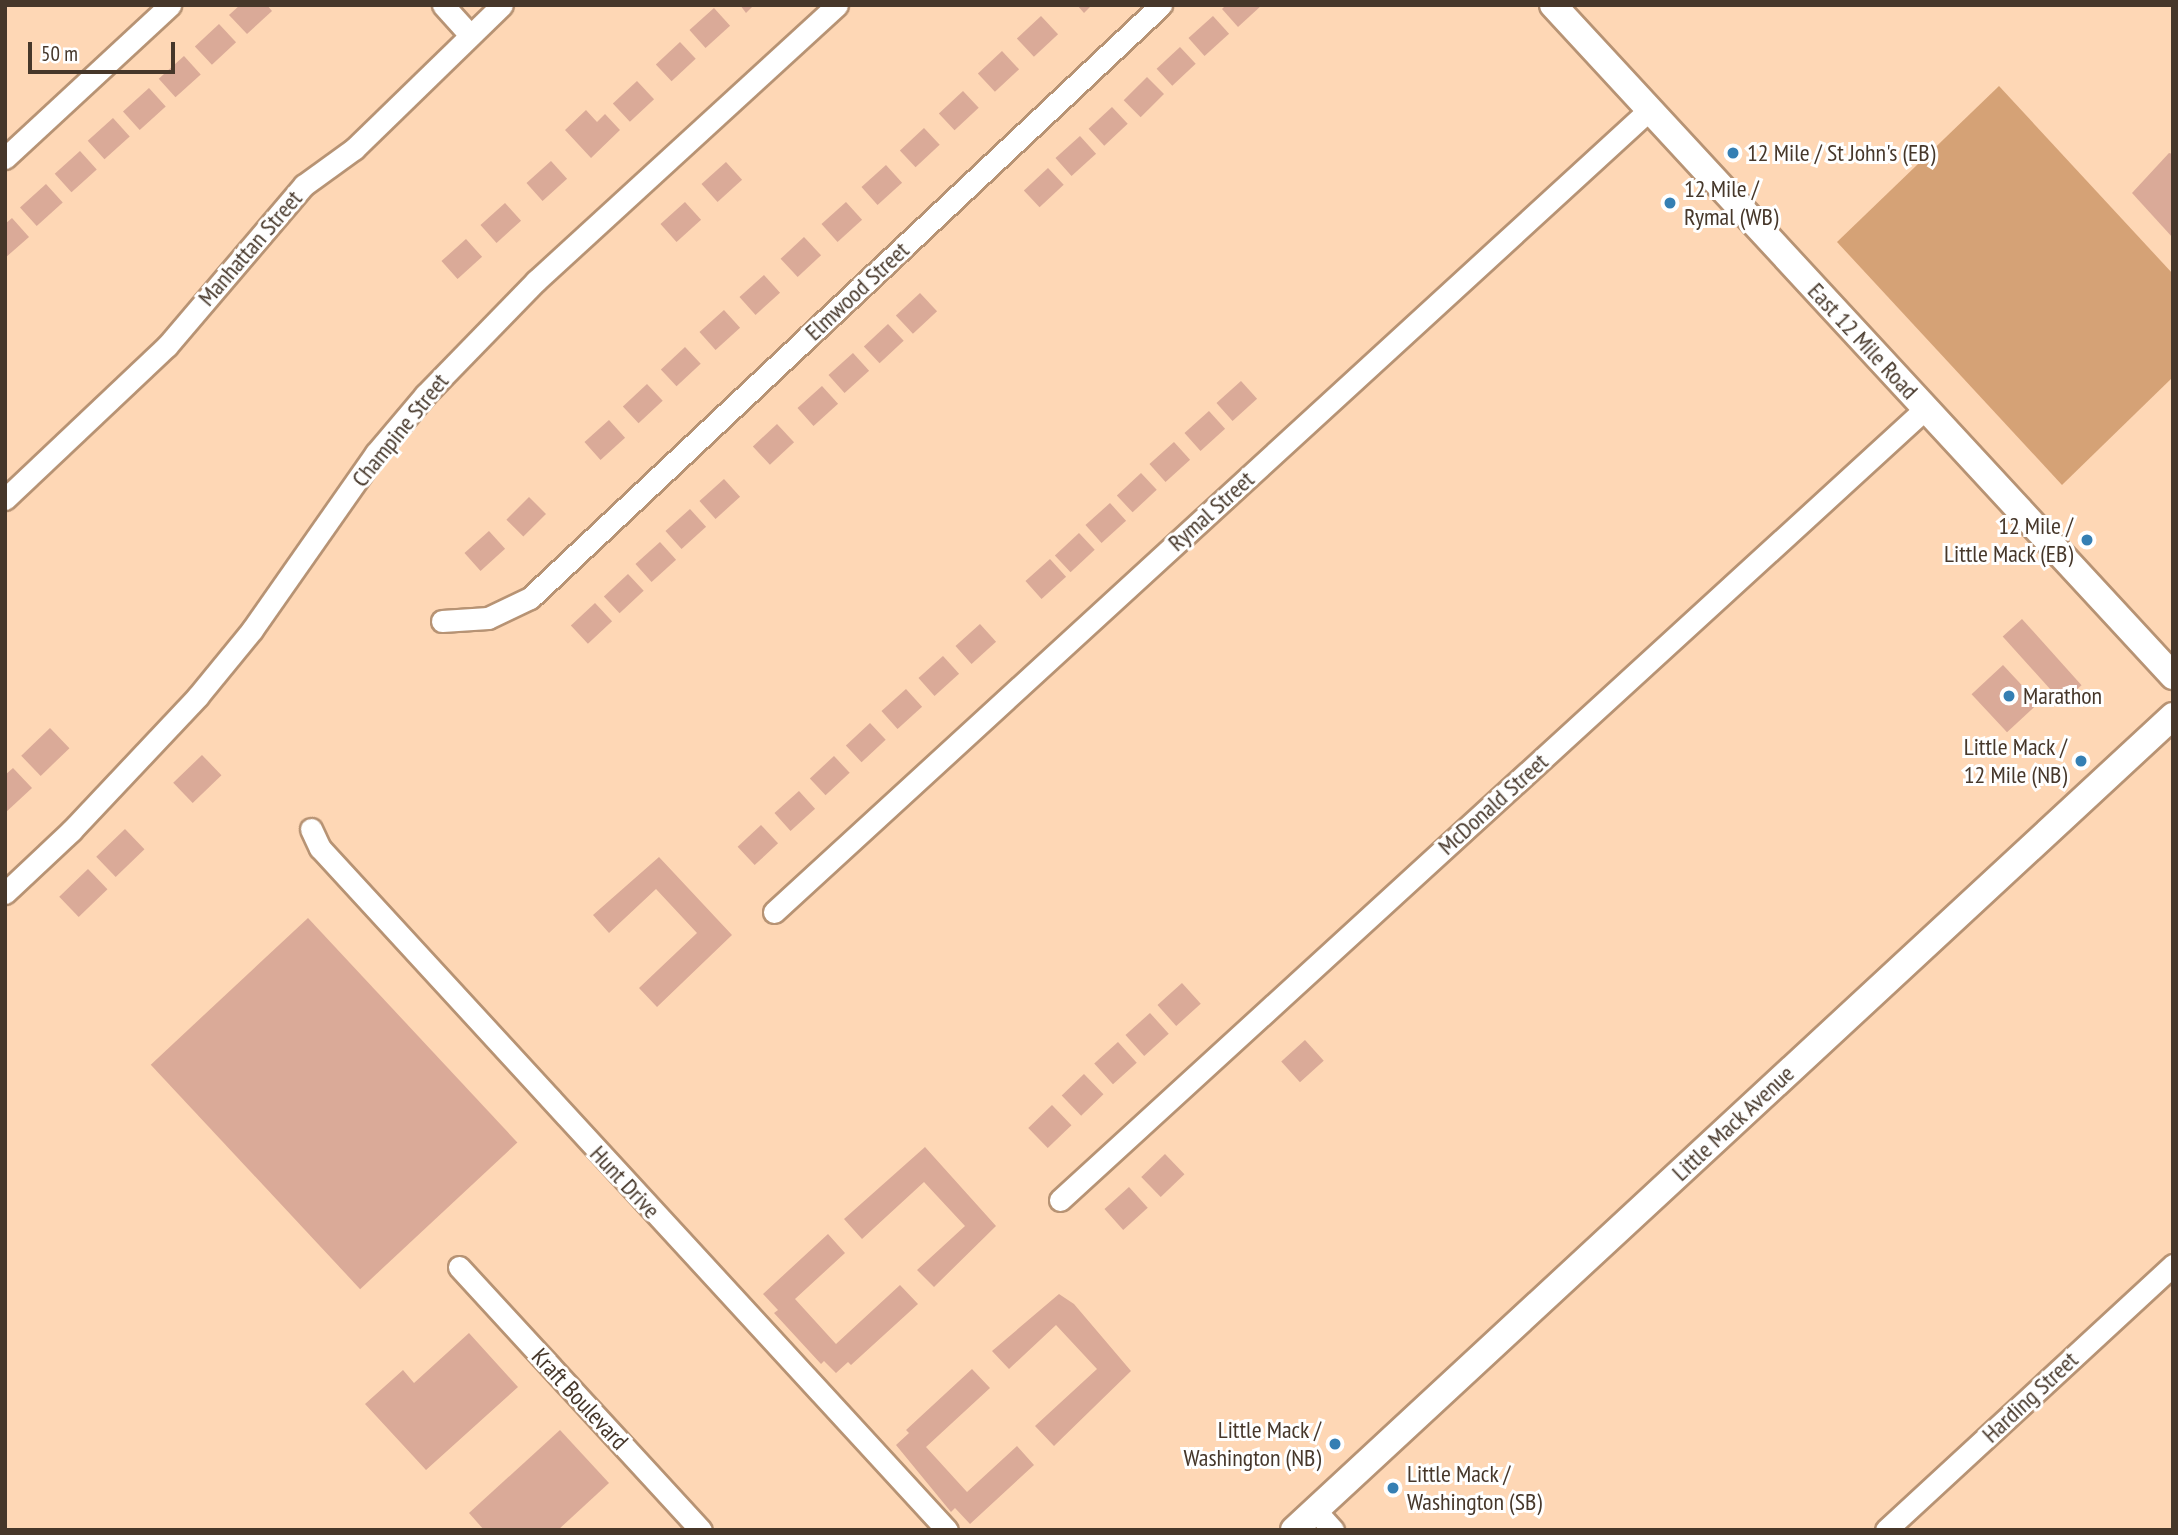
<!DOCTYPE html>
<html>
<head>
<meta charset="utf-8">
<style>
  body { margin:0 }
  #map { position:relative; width:2178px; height:1535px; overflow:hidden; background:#fed7b5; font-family:"PT Sans Narrow",sans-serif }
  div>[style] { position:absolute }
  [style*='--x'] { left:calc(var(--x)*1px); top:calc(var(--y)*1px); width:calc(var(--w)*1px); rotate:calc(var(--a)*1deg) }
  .green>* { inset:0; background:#d5a276 }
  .building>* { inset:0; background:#daaa98; transform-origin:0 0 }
  .roads { filter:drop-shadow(2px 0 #b79374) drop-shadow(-2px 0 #b79374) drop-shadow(0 2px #b79374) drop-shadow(0 -2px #b79374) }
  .minor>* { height:21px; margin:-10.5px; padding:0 10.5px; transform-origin:10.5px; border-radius:10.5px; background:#fff }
  .major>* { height:26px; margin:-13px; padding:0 13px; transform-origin:13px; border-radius:13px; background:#fff }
  .dots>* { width:19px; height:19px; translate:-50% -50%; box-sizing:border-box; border:4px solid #fff; border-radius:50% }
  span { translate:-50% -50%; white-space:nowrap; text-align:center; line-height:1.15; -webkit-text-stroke:6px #fff; paint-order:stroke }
  .poi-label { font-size:24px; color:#46372a }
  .left { translate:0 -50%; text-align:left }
  .right { translate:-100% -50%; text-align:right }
  .street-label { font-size:24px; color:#46372a }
  .frame { position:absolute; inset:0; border:7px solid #46372a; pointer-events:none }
  .scale { position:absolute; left:28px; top:42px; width:147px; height:32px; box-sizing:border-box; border:4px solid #46372a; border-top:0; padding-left:9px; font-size:21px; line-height:24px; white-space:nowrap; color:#46372a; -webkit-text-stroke:5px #fff; paint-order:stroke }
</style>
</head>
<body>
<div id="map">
  <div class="green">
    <div style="clip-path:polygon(1999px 86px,2173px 274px,2173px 377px,2062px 485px,1837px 242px)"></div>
  </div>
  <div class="building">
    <div style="clip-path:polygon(240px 5px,267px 5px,272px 11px,247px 34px,229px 15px)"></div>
    <div style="clip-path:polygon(740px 5px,754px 5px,746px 13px)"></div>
    <div style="clip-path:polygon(1077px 5px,1092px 5px,1084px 13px)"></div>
    <div style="clip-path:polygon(1226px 5px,1262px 5px,1238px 27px,1222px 9px)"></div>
    <div style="left:714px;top:8px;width:24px;height:33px;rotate:48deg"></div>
    <div style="left:1041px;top:16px;width:25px;height:33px;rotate:47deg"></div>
    <div style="left:1213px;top:16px;width:24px;height:33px;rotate:48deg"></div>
    <div style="left:219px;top:24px;width:25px;height:33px;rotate:47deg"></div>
    <div style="left:680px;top:42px;width:23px;height:33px;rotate:47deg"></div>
    <div style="left:1180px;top:47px;width:23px;height:32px;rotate:47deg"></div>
    <div style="left:1002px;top:51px;width:25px;height:33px;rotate:47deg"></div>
    <div style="left:184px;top:56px;width:25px;height:34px;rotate:48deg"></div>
    <div style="left:1147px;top:77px;width:24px;height:33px;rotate:45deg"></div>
    <div style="left:637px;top:81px;width:25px;height:33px;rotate:47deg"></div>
    <div style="left:149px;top:88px;width:25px;height:35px;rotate:48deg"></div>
    <div style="left:963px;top:91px;width:23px;height:33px;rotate:47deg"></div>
    <div style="left:1112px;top:107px;width:23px;height:32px;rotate:47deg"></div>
    <div style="clip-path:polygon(586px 110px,597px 122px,605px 114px,620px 130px,591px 158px,565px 130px)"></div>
    <div style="left:113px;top:118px;width:25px;height:34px;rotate:48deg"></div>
    <div style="left:924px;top:128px;width:23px;height:33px;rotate:47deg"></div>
    <div style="left:1080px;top:136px;width:24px;height:33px;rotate:48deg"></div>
    <div style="left:80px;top:151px;width:25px;height:34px;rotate:48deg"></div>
    <div style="clip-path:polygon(2169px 153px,2173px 154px,2173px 238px,2132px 193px)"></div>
    <div style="left:551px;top:161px;width:24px;height:33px;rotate:48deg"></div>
    <div style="left:726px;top:162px;width:24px;height:33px;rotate:48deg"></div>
    <div style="left:886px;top:165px;width:24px;height:33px;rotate:48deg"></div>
    <div style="left:1048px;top:168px;width:23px;height:33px;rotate:47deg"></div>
    <div style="left:46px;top:184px;width:25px;height:35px;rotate:48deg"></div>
    <div style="left:685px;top:202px;width:24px;height:33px;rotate:48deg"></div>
    <div style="left:846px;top:202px;width:24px;height:33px;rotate:48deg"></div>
    <div style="left:505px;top:203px;width:24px;height:33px;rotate:48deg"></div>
    <div style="clip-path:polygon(12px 218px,29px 237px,5px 258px,5px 224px)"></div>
    <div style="left:804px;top:237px;width:25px;height:32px;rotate:47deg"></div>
    <div style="left:466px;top:239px;width:24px;height:33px;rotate:48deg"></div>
    <div style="left:764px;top:275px;width:24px;height:33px;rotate:48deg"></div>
    <div style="left:920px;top:293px;width:25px;height:33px;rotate:47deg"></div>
    <div style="left:724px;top:310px;width:24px;height:33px;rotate:48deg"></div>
    <div style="left:888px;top:324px;width:23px;height:33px;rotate:47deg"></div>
    <div style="left:685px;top:347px;width:23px;height:33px;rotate:47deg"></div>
    <div style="left:853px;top:353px;width:24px;height:33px;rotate:48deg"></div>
    <div style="left:1241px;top:381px;width:24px;height:33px;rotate:48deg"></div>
    <div style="left:647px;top:384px;width:23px;height:33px;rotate:47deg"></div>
    <div style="left:822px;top:386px;width:24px;height:33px;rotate:48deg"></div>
    <div style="left:1209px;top:411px;width:24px;height:33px;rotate:48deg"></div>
    <div style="left:609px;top:420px;width:24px;height:33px;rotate:48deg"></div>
    <div style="left:777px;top:424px;width:25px;height:33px;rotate:47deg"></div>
    <div style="left:1174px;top:442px;width:24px;height:33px;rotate:48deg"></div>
    <div style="left:1141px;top:473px;width:23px;height:33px;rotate:47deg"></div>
    <div style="left:724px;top:479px;width:24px;height:33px;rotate:48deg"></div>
    <div style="left:529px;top:497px;width:24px;height:32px;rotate:45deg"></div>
    <div style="left:1110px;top:503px;width:24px;height:33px;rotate:48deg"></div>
    <div style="left:690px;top:509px;width:24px;height:33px;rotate:48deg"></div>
    <div style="left:489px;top:531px;width:24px;height:33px;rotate:48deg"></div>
    <div style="left:1079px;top:533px;width:23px;height:33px;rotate:47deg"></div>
    <div style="left:660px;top:542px;width:24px;height:33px;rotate:48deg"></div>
    <div style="left:1050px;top:559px;width:24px;height:33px;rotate:48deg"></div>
    <div style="left:628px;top:574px;width:23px;height:33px;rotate:47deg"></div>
    <div style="left:595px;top:603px;width:25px;height:33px;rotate:47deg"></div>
    <div style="left:2022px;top:619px;width:89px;height:26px;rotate:48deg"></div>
    <div style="left:980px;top:624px;width:24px;height:33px;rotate:48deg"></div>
    <div style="left:943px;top:656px;width:24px;height:33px;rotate:48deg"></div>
    <div style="left:2003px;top:665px;width:52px;height:43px;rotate:47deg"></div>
    <div style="left:906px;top:689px;width:24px;height:33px;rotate:48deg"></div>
    <div style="left:870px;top:723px;width:23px;height:33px;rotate:47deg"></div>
    <div style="left:50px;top:728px;width:28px;height:40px;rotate:46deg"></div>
    <div style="left:202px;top:755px;width:28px;height:40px;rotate:46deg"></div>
    <div style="left:834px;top:756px;width:23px;height:33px;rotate:47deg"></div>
    <div style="clip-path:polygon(13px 768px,32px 788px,5px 813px,5px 775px)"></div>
    <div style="left:799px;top:791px;width:24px;height:33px;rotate:48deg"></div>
    <div style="left:761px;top:825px;width:25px;height:32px;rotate:47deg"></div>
    <div style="left:125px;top:829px;width:28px;height:40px;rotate:46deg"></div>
    <div style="clip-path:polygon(659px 857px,732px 935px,657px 1007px,639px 988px,697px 933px,656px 889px,609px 933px,593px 915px)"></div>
    <div style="left:88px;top:869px;width:28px;height:40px;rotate:46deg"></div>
    <div style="left:308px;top:918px;width:307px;height:215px;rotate:47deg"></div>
    <div style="left:1182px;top:983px;width:28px;height:33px;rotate:48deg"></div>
    <div style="left:1150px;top:1013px;width:28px;height:33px;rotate:48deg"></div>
    <div style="left:1305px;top:1040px;width:28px;height:32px;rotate:48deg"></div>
    <div style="left:1118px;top:1042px;width:28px;height:32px;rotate:48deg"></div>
    <div style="left:1084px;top:1074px;width:28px;height:31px;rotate:46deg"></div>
    <div style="left:1052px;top:1105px;width:28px;height:33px;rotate:46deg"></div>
    <div style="clip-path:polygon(925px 1147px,996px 1226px,934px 1287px,917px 1270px,965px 1226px,924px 1182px,862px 1239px,844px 1219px)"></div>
    <div style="left:1165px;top:1154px;width:28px;height:33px;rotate:46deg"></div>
    <div style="left:1129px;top:1187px;width:28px;height:33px;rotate:48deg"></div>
    <div style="clip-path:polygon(828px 1234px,845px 1253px,795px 1299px,836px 1344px,900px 1285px,918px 1304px,851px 1365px,848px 1362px,836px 1373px,824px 1361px,821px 1364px,774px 1313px,778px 1310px,763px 1294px)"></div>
    <div style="clip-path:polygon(1059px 1294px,1074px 1304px,1131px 1371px,1054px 1446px,1035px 1426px,1097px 1369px,1056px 1325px,1009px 1369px,992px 1351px)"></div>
    <div style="clip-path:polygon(469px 1333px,518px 1387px,426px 1470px,365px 1404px,403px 1370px,414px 1383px)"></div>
    <div style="clip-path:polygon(972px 1369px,990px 1388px,926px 1447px,967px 1492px,1017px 1446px,1034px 1465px,970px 1524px,955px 1508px,951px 1512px,896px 1445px,909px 1433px,906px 1430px)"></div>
    <div style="clip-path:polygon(560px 1430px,609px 1483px,558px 1530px,484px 1530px,469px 1513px)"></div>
  </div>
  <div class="roads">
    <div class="minor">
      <div style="--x:443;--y:5;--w:39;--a:48"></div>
      <div style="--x:5;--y:158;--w:225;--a:-42.8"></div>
      <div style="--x:5;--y:499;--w:223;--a:-43.4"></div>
      <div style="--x:167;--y:346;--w:211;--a:-49.6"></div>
      <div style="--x:304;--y:185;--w:62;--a:-35.8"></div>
      <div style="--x:354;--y:149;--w:206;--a:-44.2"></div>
      <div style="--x:442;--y:621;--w:46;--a:-3.7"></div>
      <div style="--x:488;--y:618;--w:47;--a:-25.5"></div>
      <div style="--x:530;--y:598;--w:866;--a:-43.22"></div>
      <div style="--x:311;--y:829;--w:21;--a:65"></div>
      <div style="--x:320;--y:848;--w:926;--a:47.41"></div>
      <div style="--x:5;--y:893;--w:91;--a:-43.2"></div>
      <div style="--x:71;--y:831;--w:185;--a:-46.7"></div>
      <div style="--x:198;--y:696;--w:85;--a:-50.7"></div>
      <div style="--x:252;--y:630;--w:216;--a:-55"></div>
      <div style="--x:376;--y:453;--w:76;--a:-49.8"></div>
      <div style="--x:425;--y:395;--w:159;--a:-45.8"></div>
      <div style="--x:536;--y:281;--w:408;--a:-42.5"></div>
      <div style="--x:774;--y:912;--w:1187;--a:-42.51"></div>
      <div style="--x:1060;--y:1200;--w:1172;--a:-42.44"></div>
      <div style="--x:459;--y:1267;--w:357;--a:47.4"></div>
      <div style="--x:1315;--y:1510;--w:27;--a:48"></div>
      <div style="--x:1886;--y:1530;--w:391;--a:-42.7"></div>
    </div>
    <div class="major">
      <div style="--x:1553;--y:5;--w:914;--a:47.26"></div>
      <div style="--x:1294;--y:1530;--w:1198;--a:-42.8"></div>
    </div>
  </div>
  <div class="dots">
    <div style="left:1733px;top:153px;background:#357fb3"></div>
    <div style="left:1670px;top:203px;background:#357fb3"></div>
    <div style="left:2087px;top:540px;background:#357fb3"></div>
    <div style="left:2009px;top:696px;background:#357fb3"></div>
    <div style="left:2081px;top:761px;background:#357fb3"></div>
    <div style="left:1335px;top:1444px;background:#357fb3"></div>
    <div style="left:1393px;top:1488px;background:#357fb3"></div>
  </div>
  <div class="poi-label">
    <span class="left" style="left:1747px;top:153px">12 Mile / St John's (EB)</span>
    <span class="left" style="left:1684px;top:203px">12 Mile /<br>Rymal (WB)</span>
    <span class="right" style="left:2073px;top:540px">12 Mile /<br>Little Mack (EB)</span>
    <span class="left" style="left:2023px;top:696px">Marathon</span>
    <span class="right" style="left:2067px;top:761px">Little Mack /<br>12 Mile (NB)</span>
    <span class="right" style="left:1321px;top:1444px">Little Mack /<br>Washington (NB)</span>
    <span class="left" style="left:1407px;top:1488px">Little Mack /<br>Washington (SB)</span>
  </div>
  <div class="street-label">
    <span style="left:250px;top:248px;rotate:-49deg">Manhattan Street</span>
    <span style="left:857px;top:291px;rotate:-43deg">Elmwood Street</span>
    <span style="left:1863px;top:341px;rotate:47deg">East 12 Mile Road</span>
    <span style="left:400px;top:430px;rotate:-51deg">Champine Street</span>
    <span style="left:1211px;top:511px;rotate:-42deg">Rymal Street</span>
    <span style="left:1493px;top:804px;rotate:-42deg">McDonald Street</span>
    <span style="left:1733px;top:1123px;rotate:-43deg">Little Mack Avenue</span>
    <span style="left:625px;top:1182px;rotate:47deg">Hunt Drive</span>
    <span style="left:2030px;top:1397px;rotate:-43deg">Harding Street</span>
    <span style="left:580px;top:1399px;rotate:47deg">Kraft Boulevard</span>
  </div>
  <div class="frame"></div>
  <div class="scale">50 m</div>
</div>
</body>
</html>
